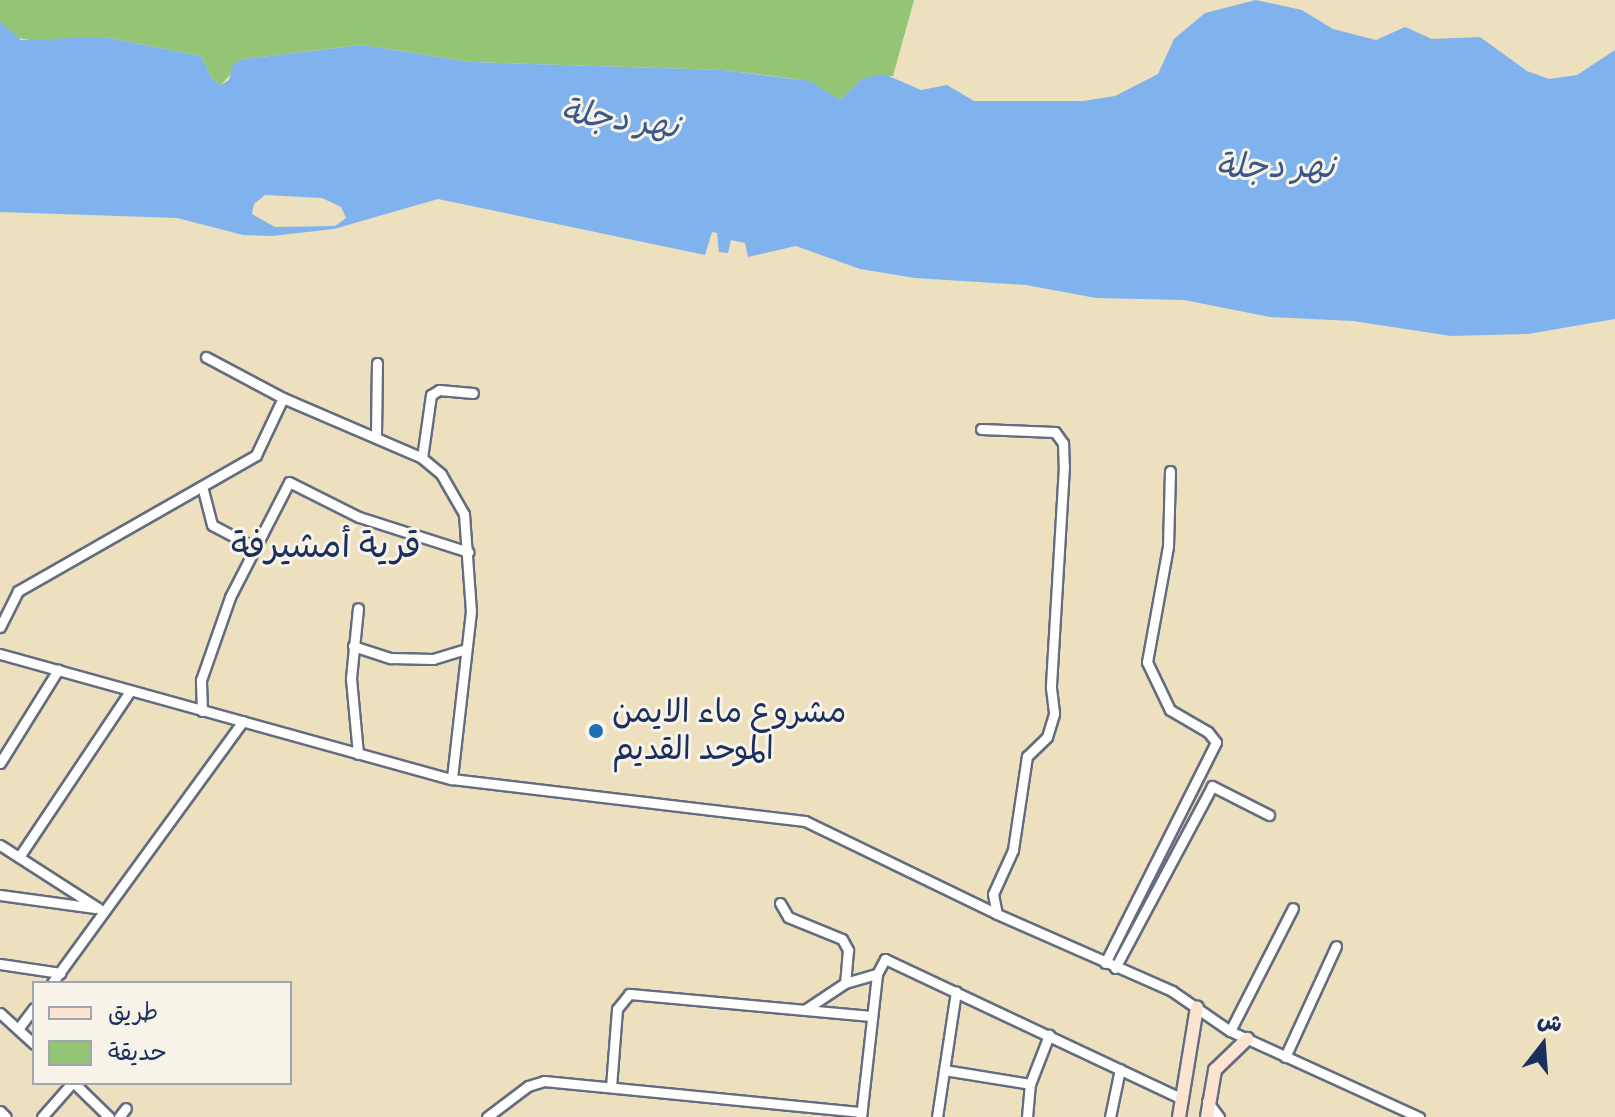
<!DOCTYPE html>
<html>
<head>
<meta charset="utf-8">
<style>
  body { margin:0 }
  #map { position:relative; width:1615px; height:1117px; overflow:hidden; background:#ede0be; font-family:Caveat,"Playpen Sans Arabic",sans-serif }
  div>[style] { position:absolute }
  [style*='--x'] { left:calc(var(--x)*1px); top:calc(var(--y)*1px); width:calc(var(--w)*1px); rotate:calc(var(--a)*1deg) }
  .green>* { inset:0; background:#93c575 }
  .water>* { inset:0; background:#80b3ed }
  .roads { filter:drop-shadow(2px 0 #646d80) drop-shadow(-2px 0 #646d80) drop-shadow(0 2px #646d80) drop-shadow(0 -2px #646d80) }
  .street>* { height:9px; margin:-4.5px; padding:0 4.5px; transform-origin:4.5px; border-radius:4.5px; background:#fff }
  .secondary>* { height:12px; margin:-6px; padding:0 6px; transform-origin:6px; border-radius:6px; background:#fde4d0 }
  .dots>* { width:22px; height:22px; translate:-50% -50%; box-sizing:border-box; border:4px solid #f7f3e8; border-radius:50% }
  span { translate:-50% -50%; white-space:nowrap; text-align:center; line-height:1.15; -webkit-text-stroke:6px #f7f3e8; paint-order:stroke }
  .poi-label { font-size:32px; color:#1b2f5e }
  .left { translate:0 -50%; text-align:left }
  .water-label { font-size:34px; color:#395789; font-style:italic }
  .quarter-label { font-size:36px; color:#1b2f5e }
  .legend { position:absolute; left:32px; top:981px; width:260px; height:104px; box-sizing:border-box; background:#f7f3e8; border:2px solid #9fa5b1; margin:0; padding:10px 14px; list-style:none; font-size:24px; color:#1b2f5e }
  .legend li { display:flex; align-items:center; gap:16px; height:40px }
  .legend b { width:40px; border:2px solid #9fa5b1 }
  .north { position:absolute; left:1503px; top:1005px; width:80px; height:80px; -webkit-text-stroke:6px #f7f3e8; paint-order:stroke; rotate:17deg; font-size:22px; font-weight:700; line-height:32px; text-align:center; color:#1b2f5e }
  .north::after { content:''; display:block; margin:auto; width:28px; height:36px; background:#1b2f5e; clip-path:polygon(50% 0,100% 100%,50% 72%,0 100%) }
</style>
</head>
<body>
<div id="map">
  <div class="green">
    <div style="clip-path:polygon(0 0,914px 0,893px 76px,863px 78px,840px 100px,797px 79px,723px 70px,471px 62px,362px 45px,244px 59px,221px 85px,212px 79px,201px 56px,104px 37px,48px 43px,12px 37px,0 22px)"></div>
  </div>
  <div class="water">
    <div style="clip-path:polygon(evenodd,1256px 0,1302px 10px,1333px 29px,1376px 40px,1405px 27px,1432px 39px,1480px 37px,1527px 71px,1549px 79px,1577px 75px,1615px 50px,1615px 319px,1528px 334px,1451px 336px,1353px 321px,1270px 317px,1184px 300px,1096px 298px,1026px 285px,915px 278px,860px 269px,796px 246px,748px 257px,745px 243px,731px 240px,728px 253px,719px 252px,717px 233px,712px 232px,705px 255px,438px 199px,334px 229px,272px 236px,243px 235px,177px 218px,0 212px,0 22px,21px 40px,104px 37px,201px 56px,212px 79px,221px 85px,229px 80px,233px 64px,244px 59px,362px 45px,471px 62px,723px 70px,810px 81px,840px 100px,863px 78px,884px 74px,921px 90px,947px 85px,974px 101px,1083px 101px,1115px 96px,1158px 74px,1174px 39px,1205px 13px,1256px 0,265px 195px,322px 198px,341px 207px,346px 218px,335px 226px,275px 227px,252px 214px,254px 204px,265px 195px)"></div>
  </div>
  <div class="roads">
    <div class="street">
      <div style="--x:206;--y:357;--w:87;--a:28"></div>
      <div style="--x:981;--y:429;--w:74;--a:2.3"></div>
      <div style="--x:1055;--y:432;--w:14;--a:54"></div>
      <div style="--x:1063;--y:443;--w:23;--a:88"></div>
      <div style="--x:1064;--y:466;--w:222;--a:93.4"></div>
      <div style="--x:1051;--y:688;--w:26;--a:83"></div>
      <div style="--x:1054;--y:714;--w:24;--a:107"></div>
      <div style="--x:1047;--y:737;--w:28;--a:136"></div>
      <div style="--x:1027;--y:756;--w:95;--a:98.5"></div>
      <div style="--x:1013;--y:850;--w:48;--a:114.4"></div>
      <div style="--x:993;--y:894;--w:20;--a:79"></div>
      <div style="--x:997;--y:914;--w:191;--a:23.7"></div>
      <div style="--x:1172;--y:991;--w:70;--a:34.6"></div>
      <div style="--x:1230;--y:1031;--w:208;--a:24.5"></div>
      <div style="--x:376;--y:434;--w:71;--a:-89.2"></div>
      <div style="--x:422;--y:458;--w:64;--a:-81.9"></div>
      <div style="--x:431;--y:395;--w:9;--a:-32"></div>
      <div style="--x:439;--y:390;--w:34;--a:5"></div>
      <div style="--x:202;--y:486;--w:40;--a:75.6"></div>
      <div style="--x:212;--y:525;--w:50;--a:27.6"></div>
      <div style="--x:0;--y:627;--w:40;--a:-63.4"></div>
      <div style="--x:18;--y:591;--w:274;--a:-29.7"></div>
      <div style="--x:256;--y:455;--w:63;--a:-64.7"></div>
      <div style="--x:283;--y:398;--w:151;--a:23.3"></div>
      <div style="--x:422;--y:458;--w:25;--a:40"></div>
      <div style="--x:441;--y:474;--w:46;--a:60.1"></div>
      <div style="--x:464;--y:514;--w:97;--a:85.9"></div>
      <div style="--x:471;--y:611;--w:169;--a:96.5"></div>
      <div style="--x:353;--y:646;--w:40;--a:18"></div>
      <div style="--x:391;--y:658;--w:42;--a:1.4"></div>
      <div style="--x:433;--y:659;--w:31;--a:-17"></div>
      <div style="--x:0;--y:654;--w:469;--a:15.5"></div>
      <div style="--x:452;--y:779;--w:355;--a:6.8"></div>
      <div style="--x:805;--y:821;--w:213;--a:25.8"></div>
      <div style="--x:202;--y:711;--w:31;--a:-92"></div>
      <div style="--x:201;--y:680;--w:88;--a:-70.7"></div>
      <div style="--x:230;--y:597;--w:129;--a:-62.8"></div>
      <div style="--x:289;--y:482;--w:78;--a:26.6"></div>
      <div style="--x:359;--y:517;--w:115;--a:17.7"></div>
      <div style="--x:358;--y:754;--w:76;--a:-95.3"></div>
      <div style="--x:351;--y:678;--w:70;--a:-84.3"></div>
      <div style="--x:0;--y:763;--w:110;--a:-58.1"></div>
      <div style="--x:0;--y:845;--w:117;--a:32.7"></div>
      <div style="--x:19;--y:857;--w:200;--a:-56.2"></div>
      <div style="--x:0;--y:895;--w:96;--a:7.8"></div>
      <div style="--x:780;--y:903;--w:16;--a:60"></div>
      <div style="--x:788;--y:917;--w:58;--a:22.2"></div>
      <div style="--x:842;--y:939;--w:13;--a:61"></div>
      <div style="--x:848;--y:950;--w:33;--a:95"></div>
      <div style="--x:1105;--y:963;--w:247;--a:-63.3"></div>
      <div style="--x:1216;--y:742;--w:13;--a:-129"></div>
      <div style="--x:1208;--y:732;--w:44;--a:-149.9"></div>
      <div style="--x:1170;--y:710;--w:53;--a:-115.6"></div>
      <div style="--x:1147;--y:662;--w:117;--a:-79.7"></div>
      <div style="--x:1168;--y:547;--w:76;--a:-88.5"></div>
      <div style="--x:0;--y:964;--w:61;--a:8.5"></div>
      <div style="--x:1115;--y:968;--w:206;--a:-61.9"></div>
      <div style="--x:1212;--y:786;--w:64;--a:27"></div>
      <div style="--x:52;--y:983;--w:324;--a:-53.9"></div>
      <div style="--x:806;--y:1009;--w:47;--a:-33.7"></div>
      <div style="--x:845;--y:983;--w:33;--a:-16"></div>
      <div style="--x:0;--y:1013;--w:46;--a:42.4"></div>
      <div style="--x:18;--y:1029;--w:26;--a:-53"></div>
      <div style="--x:1230;--y:1031;--w:138;--a:-62.9"></div>
      <div style="--x:1285;--y:1057;--w:122;--a:-65.3"></div>
      <div style="--x:944;--y:1070;--w:87;--a:9.2"></div>
      <div style="--x:74;--y:1083;--w:49;--a:44.2"></div>
      <div style="--x:611;--y:1087;--w:78;--a:-85.6"></div>
      <div style="--x:617;--y:1009;--w:19;--a:-51"></div>
      <div style="--x:629;--y:994;--w:244;--a:5.2"></div>
      <div style="--x:1207;--y:1101;--w:20;--a:53"></div>
      <div style="--x:0;--y:1111;--w:8;--a:45"></div>
      <div style="--x:42;--y:1117;--w:45;--a:-48.6"></div>
      <div style="--x:119;--y:1117;--w:11;--a:-52"></div>
      <div style="--x:487;--y:1117;--w:51;--a:-37.1"></div>
      <div style="--x:528;--y:1086;--w:17;--a:-17"></div>
      <div style="--x:544;--y:1081;--w:319;--a:5.6"></div>
      <div style="--x:861;--y:1117;--w:144;--a:-83.6"></div>
      <div style="--x:877;--y:974;--w:17;--a:-62"></div>
      <div style="--x:885;--y:959;--w:329;--a:25.2"></div>
      <div style="--x:937;--y:1117;--w:127;--a:-81.4"></div>
      <div style="--x:1027;--y:1117;--w:33;--a:-85"></div>
      <div style="--x:1030;--y:1084;--w:53;--a:-68.8"></div>
      <div style="--x:1110;--y:1117;--w:49;--a:-78.2"></div>
    </div>
    <div class="secondary">
      <div style="--x:1179;--y:1117;--w:111;--a:-80.7"></div>
      <div style="--x:1207;--y:1117;--w:48;--a:-80.3"></div>
      <div style="--x:1215;--y:1070;--w:45;--a:-44.1"></div>
    </div>
  </div>
  <div class="dots">
    <div style="left:596px;top:731px;background:#1f6fb2"></div>
  </div>
  <div class="poi-label">
    <span class="left" style="left:612px;top:731px">مشروع ماء الايمن<br>الموحد القديم</span>
  </div>
  <div class="water-label">
    <span style="left:620px;top:118px;rotate:8deg">نهر دجلة</span>
    <span style="left:1275px;top:166px">نهر دجلة</span>
  </div>
  <div class="quarter-label">
    <span style="left:326px;top:546px">قرية أمشيرفة</span>
  </div>
  <ul class="legend">
  <li><b style="height:10px;background:#fde4d0"></b>طريق</li>
  <li><b style="height:22px;background:#93c575"></b>حديقة</li>
  </ul>
  <div class="north">ش</div>
</div>
</body>
</html>
